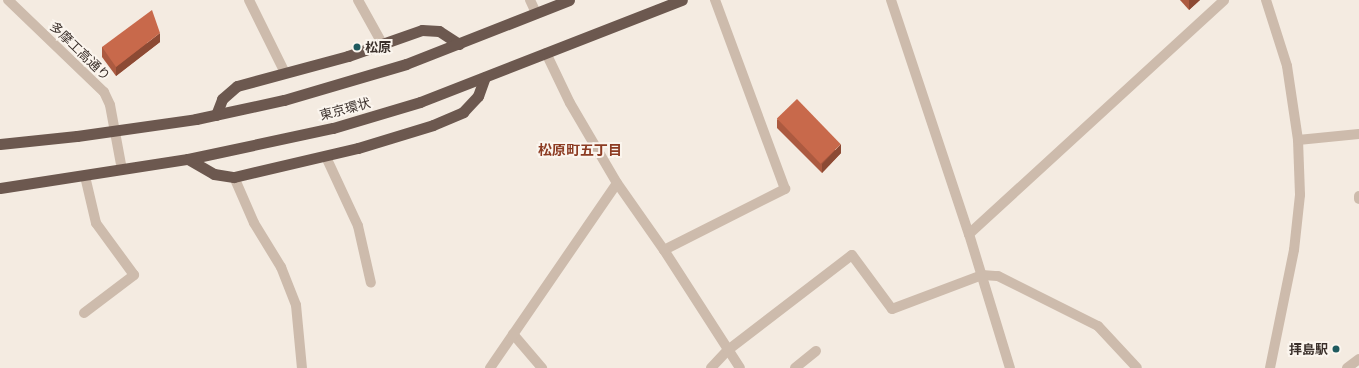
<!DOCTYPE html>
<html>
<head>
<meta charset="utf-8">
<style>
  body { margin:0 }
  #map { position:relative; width:1359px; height:368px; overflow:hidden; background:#f4ebe1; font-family:"Open Sans","Noto Sans JP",sans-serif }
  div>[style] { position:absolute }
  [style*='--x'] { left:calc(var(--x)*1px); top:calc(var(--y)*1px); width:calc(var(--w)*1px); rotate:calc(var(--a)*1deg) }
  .service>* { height:10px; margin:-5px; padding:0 5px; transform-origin:5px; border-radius:5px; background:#cdbbac }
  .minor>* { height:10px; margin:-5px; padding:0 5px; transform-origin:5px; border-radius:5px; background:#cdbbac }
  .tertiary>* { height:10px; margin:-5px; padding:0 5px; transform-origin:5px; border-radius:5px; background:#cdbbac }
  .trunk>* { height:11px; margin:-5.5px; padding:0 5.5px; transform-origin:5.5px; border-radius:5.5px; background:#6c584f }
  .wall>* { inset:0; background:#ac5a40 }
  .shaded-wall>* { inset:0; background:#8c4a34 }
  .building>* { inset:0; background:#c8694b; transform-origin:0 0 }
  .dots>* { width:11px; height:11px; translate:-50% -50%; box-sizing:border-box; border:2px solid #fbf5ee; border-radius:50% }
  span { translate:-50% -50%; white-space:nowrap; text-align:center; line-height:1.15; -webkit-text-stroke:4px #fbf5ee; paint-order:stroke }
  .poi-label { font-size:13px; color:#3b302b; font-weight:700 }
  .left { translate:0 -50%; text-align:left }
  .right { translate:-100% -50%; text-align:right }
  .street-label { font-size:13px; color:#3b302b }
  .neighbourhood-label { font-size:14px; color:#8c3b22; font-weight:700 }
</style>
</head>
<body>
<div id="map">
  <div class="service">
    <div style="--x:358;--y:0;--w:51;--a:60.9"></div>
    <div style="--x:530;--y:0;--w:14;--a:65"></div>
    <div style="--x:326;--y:157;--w:76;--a:65.1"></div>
    <div style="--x:358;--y:226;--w:58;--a:77.2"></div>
    <div style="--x:234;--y:177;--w:50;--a:66.5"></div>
    <div style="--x:254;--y:223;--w:52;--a:58.5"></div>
    <div style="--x:281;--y:267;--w:41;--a:68.5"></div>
    <div style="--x:296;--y:305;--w:63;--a:84.6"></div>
    <div style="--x:969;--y:234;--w:346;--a:-42.5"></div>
    <div style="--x:664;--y:250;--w:136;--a:-26.8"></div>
    <div style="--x:785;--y:189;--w:202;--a:-110.3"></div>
    <div style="--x:84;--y:313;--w:63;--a:-37.2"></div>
    <div style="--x:134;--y:275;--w:64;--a:-126.2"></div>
    <div style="--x:96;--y:223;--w:48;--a:-103.2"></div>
    <div style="--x:513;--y:334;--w:45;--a:49.5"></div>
    <div style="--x:490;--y:368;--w:224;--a:-55.5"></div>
    <div style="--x:711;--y:368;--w:25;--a:-47"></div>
    <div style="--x:728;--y:350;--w:156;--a:-37.5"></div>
    <div style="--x:852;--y:255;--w:67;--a:53.5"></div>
    <div style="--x:892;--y:309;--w:96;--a:-20.7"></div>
    <div style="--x:982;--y:275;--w:16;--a:4"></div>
    <div style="--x:998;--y:276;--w:112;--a:26.6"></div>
    <div style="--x:1098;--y:326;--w:57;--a:47.1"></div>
    <div style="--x:795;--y:368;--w:27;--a:-39"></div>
  </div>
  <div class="minor">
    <div style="--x:8;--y:0;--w:133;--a:43.8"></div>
    <div style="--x:104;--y:92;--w:14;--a:65"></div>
    <div style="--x:110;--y:105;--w:66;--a:79.5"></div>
    <div style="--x:249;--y:0;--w:81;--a:63.7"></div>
    <div style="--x:891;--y:0;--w:247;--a:71.6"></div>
    <div style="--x:969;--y:234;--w:140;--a:73"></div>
    <div style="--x:546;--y:53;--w:55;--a:64.4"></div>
    <div style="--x:570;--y:103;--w:93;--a:59.6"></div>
    <div style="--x:617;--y:183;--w:82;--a:55"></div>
    <div style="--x:664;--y:250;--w:140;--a:57.2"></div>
    <div style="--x:1359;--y:196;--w:3;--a:90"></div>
    <div style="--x:1347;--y:368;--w:15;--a:-37"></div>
  </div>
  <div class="tertiary">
    <div style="--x:1266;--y:0;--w:69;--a:72.3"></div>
    <div style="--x:1287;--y:66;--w:75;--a:81.5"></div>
    <div style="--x:1298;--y:140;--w:55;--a:87.9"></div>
    <div style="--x:1300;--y:195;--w:55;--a:96.2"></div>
    <div style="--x:1294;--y:250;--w:120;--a:101.5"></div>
    <div style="--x:1298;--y:140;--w:61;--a:-5.6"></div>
  </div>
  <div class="trunk">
    <div style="--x:216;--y:115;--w:17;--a:-69"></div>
    <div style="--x:222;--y:99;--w:20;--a:-41"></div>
    <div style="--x:237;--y:86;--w:115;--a:-15.1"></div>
    <div style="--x:348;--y:56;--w:78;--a:-19.4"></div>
    <div style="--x:422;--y:30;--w:17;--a:3"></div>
    <div style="--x:439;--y:31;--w:24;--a:33"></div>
    <div style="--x:0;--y:144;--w:77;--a:-5.9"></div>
    <div style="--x:77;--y:136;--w:120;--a:-8.1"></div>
    <div style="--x:196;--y:119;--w:90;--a:-12.2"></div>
    <div style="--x:284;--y:100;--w:127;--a:-16.4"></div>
    <div style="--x:406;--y:64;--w:175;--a:-21.4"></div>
    <div style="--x:188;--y:159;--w:30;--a:30"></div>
    <div style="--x:214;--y:174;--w:20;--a:9"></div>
    <div style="--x:234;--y:177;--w:127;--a:-13.2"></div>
    <div style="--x:358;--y:148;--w:78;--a:-17"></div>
    <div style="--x:433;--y:125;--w:33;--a:-23"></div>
    <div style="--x:463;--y:112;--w:22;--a:-47"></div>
    <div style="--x:478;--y:96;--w:20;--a:-70"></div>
    <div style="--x:0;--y:188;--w:190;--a:-8.8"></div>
    <div style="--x:188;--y:159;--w:148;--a:-12.1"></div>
    <div style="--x:333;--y:128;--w:91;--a:-16.6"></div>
    <div style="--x:420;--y:102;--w:281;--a:-21.3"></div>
  </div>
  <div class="wall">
    <div style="clip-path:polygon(1180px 0,1200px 0,1189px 10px)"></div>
    <div style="clip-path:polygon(160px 42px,116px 76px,102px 57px,102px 47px)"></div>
    <div style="clip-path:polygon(777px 119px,841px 153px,822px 173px,777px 128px)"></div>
  </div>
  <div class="shaded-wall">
    <div style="clip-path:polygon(1189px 0,1200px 0,1189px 10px)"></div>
    <div style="clip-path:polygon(160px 33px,160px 42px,116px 76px,116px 67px)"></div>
    <div style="clip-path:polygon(841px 144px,841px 153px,822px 173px,822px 164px)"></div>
  </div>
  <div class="building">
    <div style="clip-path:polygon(152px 10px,160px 33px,116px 67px,102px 47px)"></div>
    <div style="left:797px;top:99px;width:63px;height:28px;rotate:46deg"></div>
  </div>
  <div class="dots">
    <div style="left:357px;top:47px;background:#1f5a5e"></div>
    <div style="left:1336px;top:349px;background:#1f5a5e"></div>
  </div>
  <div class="poi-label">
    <span class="left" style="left:365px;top:47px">松原</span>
    <span class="right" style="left:1328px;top:349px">拝島駅</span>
  </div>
  <div class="street-label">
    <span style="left:80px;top:51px;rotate:44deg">多摩工高通り</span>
    <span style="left:345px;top:109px;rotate:-15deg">東京環状</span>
  </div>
  <div class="neighbourhood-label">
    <span style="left:580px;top:150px">松原町五丁目</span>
  </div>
</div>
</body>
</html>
